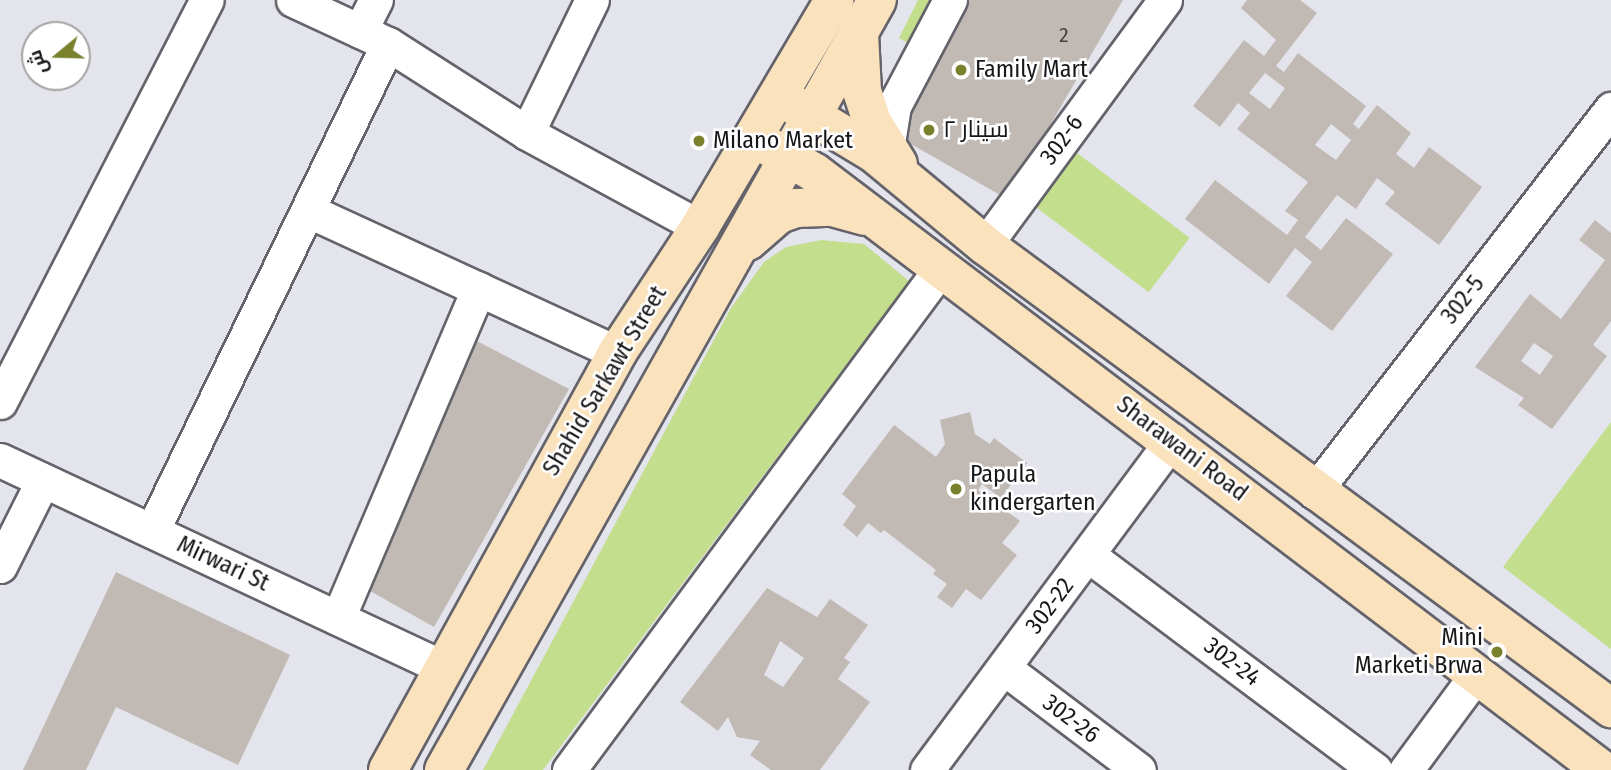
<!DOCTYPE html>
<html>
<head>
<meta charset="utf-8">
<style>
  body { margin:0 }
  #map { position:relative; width:1611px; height:770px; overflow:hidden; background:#e4e4ec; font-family:"Fira Sans Condensed",Cairo,sans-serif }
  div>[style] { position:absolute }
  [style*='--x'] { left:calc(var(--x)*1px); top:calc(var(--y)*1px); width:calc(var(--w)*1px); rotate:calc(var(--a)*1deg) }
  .green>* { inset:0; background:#c3de8d; transform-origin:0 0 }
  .building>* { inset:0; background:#c1bab4 }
  .roads { filter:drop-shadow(2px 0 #64636b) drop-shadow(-2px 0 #64636b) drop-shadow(0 2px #64636b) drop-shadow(0 -2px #64636b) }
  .minor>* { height:33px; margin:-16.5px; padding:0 16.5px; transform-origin:16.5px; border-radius:16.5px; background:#fff }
  .major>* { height:38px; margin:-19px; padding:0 19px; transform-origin:19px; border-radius:19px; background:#fae2bd }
  .dots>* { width:19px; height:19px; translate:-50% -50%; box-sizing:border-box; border:4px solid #fff; border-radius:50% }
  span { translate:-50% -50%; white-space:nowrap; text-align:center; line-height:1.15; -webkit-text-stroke:5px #fff; paint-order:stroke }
  .number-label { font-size:21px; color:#424041 }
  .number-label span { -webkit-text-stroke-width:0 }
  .poi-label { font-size:24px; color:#18181b }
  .left { translate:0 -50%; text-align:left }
  .right { translate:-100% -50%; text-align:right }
  .street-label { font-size:24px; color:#18181b }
  .north { position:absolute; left:21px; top:21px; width:70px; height:70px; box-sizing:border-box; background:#fff; border:2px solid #a3a3a4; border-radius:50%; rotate:251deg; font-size:19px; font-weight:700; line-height:28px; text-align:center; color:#18181b }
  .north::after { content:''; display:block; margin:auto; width:24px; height:32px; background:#7a812d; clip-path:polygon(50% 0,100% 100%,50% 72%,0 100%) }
</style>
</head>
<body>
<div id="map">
  <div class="green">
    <div style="clip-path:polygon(918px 0,936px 0,913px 46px,899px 38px)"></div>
    <div style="left:1077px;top:153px;width:141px;height:68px;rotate:37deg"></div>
    <div style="clip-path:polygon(821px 240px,864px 244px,909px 281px,543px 770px,483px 770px,731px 308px,764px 262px,786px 247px)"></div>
    <div style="clip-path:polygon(1611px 422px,1611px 649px,1503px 567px)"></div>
  </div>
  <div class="building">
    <div style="clip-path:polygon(967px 0,1123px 0,1007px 199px,897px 136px)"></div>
    <div style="clip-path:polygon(evenodd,1247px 0,1300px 0,1317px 13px,1276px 66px,1284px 72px,1298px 53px,1366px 106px,1353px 124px,1359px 129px,1377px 105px,1411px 133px,1396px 154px,1414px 168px,1429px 147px,1482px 187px,1439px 245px,1385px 204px,1395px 192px,1377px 178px,1356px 209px,1337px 195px,1305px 237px,1321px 250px,1346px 218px,1393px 254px,1332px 331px,1286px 296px,1312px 262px,1295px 248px,1269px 284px,1185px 219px,1215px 180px,1287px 235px,1298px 220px,1285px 211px,1308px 182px,1237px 129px,1250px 113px,1238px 103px,1220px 127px,1193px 106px,1244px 40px,1264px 56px,1276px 40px,1241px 8px,1247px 0,1265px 73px,1285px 88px,1270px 109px,1249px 93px,1265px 73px,1247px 0,1331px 124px,1351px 140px,1336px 160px,1315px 145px,1331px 124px)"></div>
    <div style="clip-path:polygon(evenodd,1595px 220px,1611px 233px,1611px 321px,1593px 345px,1607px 356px,1552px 429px,1518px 405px,1524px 398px,1475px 367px,1530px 294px,1561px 319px,1605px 260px,1579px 240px,1595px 220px,1534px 343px,1553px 356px,1540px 375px,1521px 361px,1534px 343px)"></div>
    <div style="clip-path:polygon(475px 340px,569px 389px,434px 627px,363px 587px)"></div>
    <div style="clip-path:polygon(970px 412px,975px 434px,990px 444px,994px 438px,1027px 463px,1001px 498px,982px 484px,978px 490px,1020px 521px,1002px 543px,1017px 555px,981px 600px,966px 589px,952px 608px,937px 597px,947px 584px,933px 574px,936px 570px,884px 530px,881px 533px,868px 523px,857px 537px,843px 525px,856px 506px,842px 494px,894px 425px,936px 457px,945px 444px,940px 420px)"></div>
    <div style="clip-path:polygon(116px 572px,290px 655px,238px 765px,116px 707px,86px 770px,23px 770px)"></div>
    <div style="clip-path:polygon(evenodd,767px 588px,817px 617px,830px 599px,868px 625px,844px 658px,850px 662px,838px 679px,870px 702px,820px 770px,771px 770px,750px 755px,760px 741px,737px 737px,728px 717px,718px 731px,680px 702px,767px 588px,780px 641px,804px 658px,783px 687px,764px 675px,780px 641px)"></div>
  </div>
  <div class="roads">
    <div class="minor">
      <div style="--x:293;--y:0;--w:105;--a:24.9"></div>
      <div style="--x:388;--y:44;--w:165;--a:32.6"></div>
      <div style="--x:527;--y:133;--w:197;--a:28.5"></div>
      <div style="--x:360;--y:31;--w:35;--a:-63"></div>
      <div style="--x:527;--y:133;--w:148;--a:-64"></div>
      <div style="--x:887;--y:149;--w:44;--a:-80.8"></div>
      <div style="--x:894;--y:106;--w:120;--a:-62.2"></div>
      <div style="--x:311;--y:212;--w:337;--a:24.7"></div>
      <div style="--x:985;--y:245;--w:304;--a:-53.7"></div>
      <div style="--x:0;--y:402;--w:452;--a:-62.8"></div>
      <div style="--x:0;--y:460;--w:491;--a:25.1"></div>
      <div style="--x:1314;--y:492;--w:485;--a:-52.2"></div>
      <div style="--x:152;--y:531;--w:541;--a:-64.15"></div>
      <div style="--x:1088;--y:555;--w:359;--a:36.8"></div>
      <div style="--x:0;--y:566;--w:96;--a:-63.4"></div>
      <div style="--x:338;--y:618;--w:358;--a:-66.9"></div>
      <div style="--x:1004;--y:668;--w:169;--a:37.1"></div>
      <div style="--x:569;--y:770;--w:625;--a:-53.46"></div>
      <div style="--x:927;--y:770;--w:411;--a:-53.4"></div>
      <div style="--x:1406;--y:770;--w:118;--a:-53.6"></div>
    </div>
    <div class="major">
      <div style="--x:859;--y:34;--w:57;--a:87"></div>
      <div style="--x:862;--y:91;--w:33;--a:72"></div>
      <div style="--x:872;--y:122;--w:49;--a:58.2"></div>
      <div style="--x:779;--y:96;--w:112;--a:31.1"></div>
      <div style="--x:875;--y:154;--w:143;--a:39.6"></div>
      <div style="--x:985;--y:245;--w:779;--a:36.49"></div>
      <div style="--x:754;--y:138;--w:70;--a:29.8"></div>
      <div style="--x:815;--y:173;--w:988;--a:37.18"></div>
      <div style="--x:748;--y:241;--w:41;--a:-41.1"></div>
      <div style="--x:779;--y:214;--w:18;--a:-19"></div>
      <div style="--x:796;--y:208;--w:36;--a:-2"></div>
      <div style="--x:832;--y:207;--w:34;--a:15"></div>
      <div style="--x:388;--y:770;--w:476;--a:-61.2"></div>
      <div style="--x:617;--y:353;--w:151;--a:-56.6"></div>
      <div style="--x:700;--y:227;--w:264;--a:-59.4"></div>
      <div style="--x:444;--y:770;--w:883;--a:-60.65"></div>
    </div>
  </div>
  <div class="dots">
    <div style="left:961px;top:70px;background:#7a812d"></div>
    <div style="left:929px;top:130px;background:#7a812d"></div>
    <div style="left:699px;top:141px;background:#7a812d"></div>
    <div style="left:956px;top:489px;background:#7a812d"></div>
    <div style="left:1497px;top:652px;background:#7a812d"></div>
  </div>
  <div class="number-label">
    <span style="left:1064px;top:35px">2</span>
  </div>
  <div class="poi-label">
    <span class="left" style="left:975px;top:70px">Family Mart</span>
    <span class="left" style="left:943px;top:130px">سینار ٢</span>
    <span class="left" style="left:713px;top:141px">Milano Market</span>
    <span class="left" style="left:970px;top:489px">Papula<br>kindergarten</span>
    <span class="right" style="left:1483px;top:652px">Mini<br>Marketi Brwa</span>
  </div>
  <div class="street-label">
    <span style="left:1062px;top:140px;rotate:-54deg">302-6</span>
    <span style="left:1463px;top:300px;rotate:-52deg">302-5</span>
    <span style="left:605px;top:381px;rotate:-59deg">Shahid Sarkawt Street</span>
    <span style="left:1182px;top:449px;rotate:37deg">Sharawani Road</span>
    <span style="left:223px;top:564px;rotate:25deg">Mirwari St</span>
    <span style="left:1050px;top:606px;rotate:-53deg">302-22</span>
    <span style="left:1232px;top:662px;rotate:37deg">302-24</span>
    <span style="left:1071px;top:719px;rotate:37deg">302-26</span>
  </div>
  <div class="north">ش</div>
</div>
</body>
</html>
